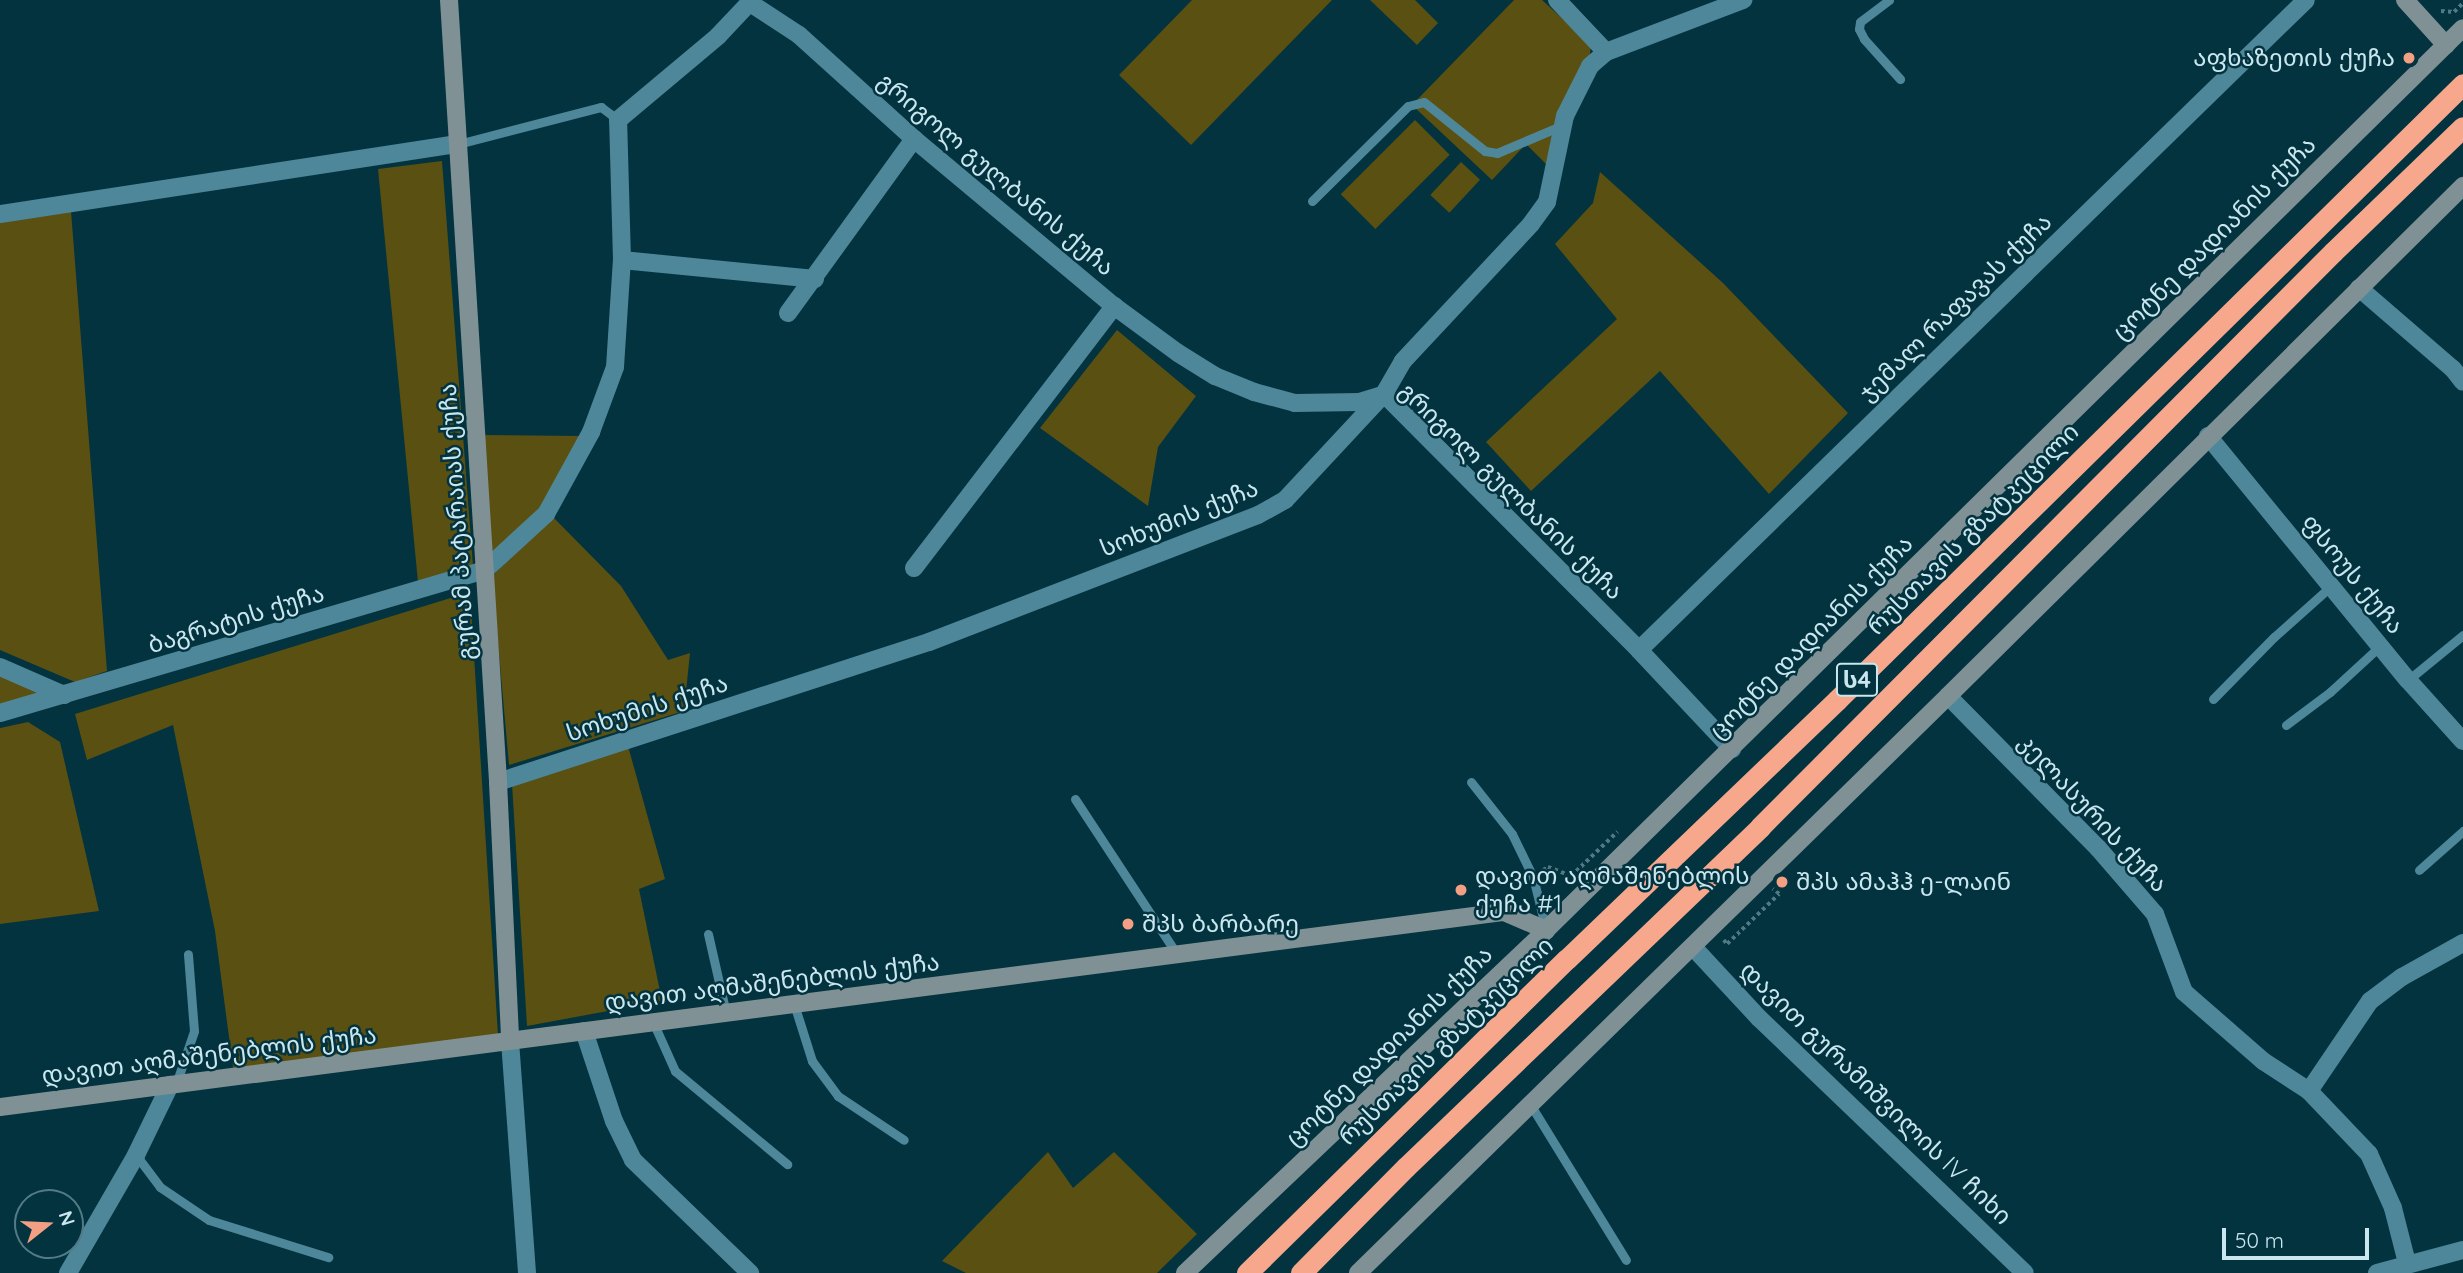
<!DOCTYPE html>
<html>
<head>
<meta charset="utf-8">
<style>
  body { margin:0 }
  #map { position:relative; width:2463px; height:1273px; overflow:hidden; background:#02333f; font-family:Quicksand,"Noto Sans Georgian",sans-serif }
  div>[style] { position:absolute }
  [style*='--x'] { left:calc(var(--x)*1px); top:calc(var(--y)*1px); width:calc(var(--w)*1px); rotate:calc(var(--a)*1deg) }
  .green>* { inset:0; background:#5a5011; transform-origin:0 0 }
  .path>* { height:3.5px; margin-top:-1.75px; transform-origin:0; background:repeating-linear-gradient(90deg,#4f7983 0 3.5px,transparent 0 7px) }
  .lane>* { height:9px; margin:-4.5px; padding:0 4.5px; transform-origin:4.5px; border-radius:4.5px; background:#4e8799 }
  .street>* { height:18px; margin:-9px; padding:0 9px; transform-origin:9px; border-radius:9px; background:#4e8799 }
  .secondary>* { height:18px; margin:-9px; padding:0 9px; transform-origin:9px; border-radius:9px; background:#809195 }
  .highway>* { height:21px; margin:-10.5px; padding:0 10.5px; transform-origin:10.5px; border-radius:10.5px; background:#f6a78c }
  .dots>* { width:19px; height:19px; translate:-50% -50%; box-sizing:border-box; border:4px solid #02333f; border-radius:50% }
  span { translate:-50% -50%; white-space:nowrap; text-align:center; line-height:1.15; -webkit-text-stroke:5px #02333f; paint-order:stroke }
  .shield-label span { padding:2px 5px; background:#02333f; border:2px solid; border-radius:5px; -webkit-text-stroke-width:0 }
  .shield-label { font-size:23px; color:#cae7f0; font-weight:700 }
  .poi-label { font-size:24px; color:#cae7f0 }
  .right { translate:-100% -50%; text-align:right }
  .left { translate:0 -50%; text-align:left }
  .street-label { font-size:24px; color:#cae7f0 }
  .north { position:absolute; left:14px; top:1189px; width:70px; height:70px; box-sizing:border-box; background:#02333f; border:2px solid #527b86; border-radius:50%; rotate:72deg; font-size:19px; font-weight:700; line-height:28px; text-align:center; color:#cae7f0 }
  .north::after { content:''; display:block; margin:auto; width:24px; height:32px; background:#f39f83; clip-path:polygon(50% 0,100% 100%,50% 72%,0 100%) }
  .scale { position:absolute; left:2222px; top:1228px; width:147px; height:32px; box-sizing:border-box; border:4px solid #cae7f0; border-top:0; padding-left:9px; font-size:21px; line-height:24px; white-space:nowrap; color:#cae7f0; -webkit-text-stroke:5px #02333f; paint-order:stroke }
</style>
</head>
<body>
<div id="map">
  <div class="green">
    <div style="clip-path:polygon(1192px 0,1332px 0,1191px 145px,1119px 75px)"></div>
    <div style="clip-path:polygon(1370px 0,1415px 0,1438px 23px,1417px 45px)"></div>
    <div style="clip-path:polygon(1514px 0,1542px 0,1591px 45px,1589px 62px,1547px 165px,1526px 144px,1492px 180px,1412px 105px)"></div>
    <div style="left:1415px;top:120px;width:49px;height:105px;rotate:45deg"></div>
    <div style="clip-path:polygon(442px 161px,473px 566px,418px 582px,378px 169px)"></div>
    <div style="left:1461px;top:162px;width:26px;height:45px;rotate:43deg"></div>
    <div style="clip-path:polygon(1600px 172px,1723px 283px,1848px 413px,1769px 494px,1660px 371px,1531px 491px,1486px 442px,1617px 319px,1555px 244px,1593px 203px)"></div>
    <div style="clip-path:polygon(71px 211px,107px 671px,75px 682px,0 650px,0 221px)"></div>
    <div style="clip-path:polygon(1117px 330px,1196px 396px,1158px 447px,1148px 506px,1040px 428px)"></div>
    <div style="clip-path:polygon(481px 435px,583px 436px,538px 512px,492px 557px)"></div>
    <div style="clip-path:polygon(553px 517px,621px 586px,668px 660px,690px 653px,684px 711px,509px 765px,492px 576px)"></div>
    <div style="clip-path:polygon(470px 592px,498px 1035px,234px 1075px,215px 931px,173px 725px,87px 760px,75px 714px)"></div>
    <div style="clip-path:polygon(0 672px,51px 695px,0 708px)"></div>
    <div style="clip-path:polygon(28px 722px,60px 742px,99px 911px,0 924px,0 728px)"></div>
    <div style="clip-path:polygon(628px 746px,665px 879px,639px 889px,662px 1001px,527px 1026px,512px 784px)"></div>
    <div style="clip-path:polygon(1048px 1152px,1073px 1188px,1114px 1152px,1197px 1234px,1157px 1273px,966px 1273px,942px 1261px)"></div>
  </div>
  <div class="path">
    <div style="--x:2441;--y:11;--w:13;--a:4"></div>
    <div style="--x:2454;--y:12;--w:13;--a:-45"></div>
    <div style="--x:1543;--y:870;--w:6;--a:-31"></div>
    <div style="--x:1548;--y:867;--w:25;--a:21"></div>
    <div style="--x:1571;--y:876;--w:64;--a:-43.7"></div>
    <div style="--x:1724;--y:940;--w:5;--a:53"></div>
    <div style="--x:1727;--y:944;--w:72;--a:-43.9"></div>
    <div style="--x:1779;--y:894;--w:8;--a:-140"></div>
  </div>
  <div class="lane">
    <div style="--x:1889;--y:0;--w:36;--a:143"></div>
    <div style="--x:1860;--y:22;--w:7;--a:98"></div>
    <div style="--x:1859;--y:29;--w:11;--a:63"></div>
    <div style="--x:1864;--y:39;--w:54;--a:48"></div>
    <div style="--x:458;--y:144;--w:148;--a:-14.5"></div>
    <div style="--x:601;--y:107;--w:21;--a:37"></div>
    <div style="--x:1312;--y:201;--w:135;--a:-44.7"></div>
    <div style="--x:1408;--y:106;--w:16;--a:-14"></div>
    <div style="--x:1424;--y:102;--w:78;--a:38.8"></div>
    <div style="--x:1485;--y:151;--w:12;--a:9"></div>
    <div style="--x:1497;--y:153;--w:72;--a:-23"></div>
    <div style="--x:2408;--y:680;--w:71;--a:-39.3"></div>
    <div style="--x:2213;--y:699;--w:87;--a:-45.5"></div>
    <div style="--x:2274;--y:637;--w:76;--a:-41.8"></div>
    <div style="--x:2286;--y:725;--w:55;--a:-36.9"></div>
    <div style="--x:2330;--y:692;--w:68;--a:-42.6"></div>
    <div style="--x:1471;--y:782;--w:66;--a:51.7"></div>
    <div style="--x:1512;--y:834;--w:48;--a:64"></div>
    <div style="--x:1533;--y:877;--w:55;--a:76.2"></div>
    <div style="--x:1075;--y:799;--w:186;--a:56.7"></div>
    <div style="--x:2419;--y:870;--w:59;--a:-41.6"></div>
    <div style="--x:708;--y:934;--w:81;--a:77.2"></div>
    <div style="--x:794;--y:1004;--w:60;--a:72.5"></div>
    <div style="--x:812;--y:1061;--w:44;--a:53.4"></div>
    <div style="--x:838;--y:1096;--w:79;--a:33.7"></div>
    <div style="--x:653;--y:1022;--w:54;--a:65.8"></div>
    <div style="--x:675;--y:1071;--w:146;--a:39.7"></div>
    <div style="--x:176;--y:1084;--w:56;--a:-71.2"></div>
    <div style="--x:194;--y:1031;--w:77;--a:-94.5"></div>
    <div style="--x:1530;--y:1104;--w:183;--a:58.4"></div>
    <div style="--x:136;--y:1155;--w:40;--a:53"></div>
    <div style="--x:160;--y:1187;--w:59;--a:34"></div>
    <div style="--x:209;--y:1220;--w:125;--a:17.3"></div>
  </div>
  <div class="street">
    <div style="--x:1557;--y:0;--w:71;--a:46.7"></div>
    <div style="--x:750;--y:3;--w:59;--a:33.1"></div>
    <div style="--x:799;--y:35;--w:155;--a:42.1"></div>
    <div style="--x:914;--y:139;--w:261;--a:39.9"></div>
    <div style="--x:1114;--y:306;--w:79;--a:36.3"></div>
    <div style="--x:1178;--y:353;--w:44;--a:31.9"></div>
    <div style="--x:1215;--y:376;--w:42;--a:22.3"></div>
    <div style="--x:1254;--y:392;--w:42;--a:15"></div>
    <div style="--x:1295;--y:403;--w:64;--a:-0.9"></div>
    <div style="--x:1359;--y:402;--w:24;--a:-17"></div>
    <div style="--x:0;--y:214;--w:463;--a:-8.7"></div>
    <div style="--x:622;--y:260;--w:194;--a:5.6"></div>
    <div style="--x:2359;--y:288;--w:124;--a:40.8"></div>
    <div style="--x:2453;--y:369;--w:16;--a:52"></div>
    <div style="--x:788;--y:313;--w:215;--a:-54.1"></div>
    <div style="--x:1384;--y:394;--w:361;--a:45.1"></div>
    <div style="--x:1639;--y:650;--w:136;--a:46.8"></div>
    <div style="--x:2208;--y:436;--w:315;--a:50.7"></div>
    <div style="--x:2408;--y:680;--w:82;--a:48"></div>
    <div style="--x:914;--y:568;--w:330;--a:-52.6"></div>
    <div style="--x:1639;--y:650;--w:931;--a:-44.26"></div>
    <div style="--x:0;--y:667;--w:70;--a:23.6"></div>
    <div style="--x:1948;--y:696;--w:214;--a:45.4"></div>
    <div style="--x:2098;--y:848;--w:87;--a:49.2"></div>
    <div style="--x:2155;--y:914;--w:83;--a:69.6"></div>
    <div style="--x:2184;--y:992;--w:105;--a:41.1"></div>
    <div style="--x:2263;--y:1061;--w:55;--a:33.1"></div>
    <div style="--x:2309;--y:1091;--w:87;--a:46.4"></div>
    <div style="--x:2369;--y:1154;--w:59;--a:66"></div>
    <div style="--x:2393;--y:1208;--w:57;--a:75.7"></div>
    <div style="--x:0;--y:713;--w:506;--a:-16.43"></div>
    <div style="--x:485;--y:570;--w:83;--a:-42.6"></div>
    <div style="--x:546;--y:514;--w:94;--a:-61.2"></div>
    <div style="--x:591;--y:432;--w:69;--a:-69.7"></div>
    <div style="--x:615;--y:367;--w:107;--a:-86.3"></div>
    <div style="--x:622;--y:260;--w:140;--a:-91.6"></div>
    <div style="--x:618;--y:120;--w:131;--a:-40"></div>
    <div style="--x:718;--y:36;--w:50;--a:-46.6"></div>
    <div style="--x:498;--y:782;--w:453;--a:-18"></div>
    <div style="--x:929;--y:642;--w:353;--a:-21.1"></div>
    <div style="--x:1258;--y:515;--w:31;--a:-29"></div>
    <div style="--x:1285;--y:500;--w:145;--a:-47"></div>
    <div style="--x:1384;--y:394;--w:38;--a:-60"></div>
    <div style="--x:1403;--y:361;--w:187;--a:-46.9"></div>
    <div style="--x:1531;--y:224;--w:27;--a:-54"></div>
    <div style="--x:1547;--y:202;--w:88;--a:-78.2"></div>
    <div style="--x:1565;--y:116;--w:56;--a:-63.4"></div>
    <div style="--x:1590;--y:66;--w:21;--a:-41"></div>
    <div style="--x:1606;--y:52;--w:147;--a:-20.8"></div>
    <div style="--x:1693;--y:947;--w:97;--a:47.1"></div>
    <div style="--x:1759;--y:1018;--w:368;--a:43.8"></div>
    <div style="--x:584;--y:1031;--w:95;--a:71.6"></div>
    <div style="--x:614;--y:1121;--w:43;--a:64"></div>
    <div style="--x:633;--y:1160;--w:163;--a:44"></div>
    <div style="--x:510;--y:1041;--w:233;--a:85.8"></div>
    <div style="--x:2309;--y:1091;--w:109;--a:-55.9"></div>
    <div style="--x:2370;--y:1001;--w:40;--a:-37"></div>
    <div style="--x:2402;--y:977;--w:70;--a:-29.1"></div>
    <div style="--x:68;--y:1273;--w:136;--a:-60"></div>
    <div style="--x:136;--y:1155;--w:78;--a:-64.1"></div>
    <div style="--x:2377;--y:1273;--w:89;--a:-15"></div>
  </div>
  <div class="secondary">
    <div style="--x:449;--y:0;--w:784;--a:86.41"></div>
    <div style="--x:498;--y:782;--w:259;--a:87.3"></div>
    <div style="--x:2405;--y:0;--w:61;--a:47.7"></div>
    <div style="--x:0;--y:1107;--w:1517;--a:-7.39"></div>
    <div style="--x:1504;--y:912;--w:46;--a:23.2"></div>
    <div style="--x:1185;--y:1273;--w:498;--a:-43.5"></div>
    <div style="--x:1546;--y:930;--w:1286;--a:-44.53"></div>
    <div style="--x:1358;--y:1273;--w:825;--a:-44.36"></div>
    <div style="--x:1948;--y:696;--w:725;--a:-44.72"></div>
  </div>
  <div class="highway">
    <div style="--x:1247;--y:1273;--w:448;--a:-44.5"></div>
    <div style="--x:1567;--y:959;--w:374;--a:-43.8"></div>
    <div style="--x:1837;--y:700;--w:878;--a:-44.54"></div>
    <div style="--x:1301;--y:1273;--w:149;--a:-45.3"></div>
    <div style="--x:1406;--y:1167;--w:491;--a:-43.8"></div>
    <div style="--x:1760;--y:827;--w:812;--a:-45.1"></div>
    <div style="--x:2333;--y:252;--w:180;--a:-43.9"></div>
  </div>
  <div class="dots">
    <div style="left:2409px;top:58px;background:#f39f83"></div>
    <div style="left:1782px;top:882px;background:#f39f83"></div>
    <div style="left:1461px;top:890px;background:#f39f83"></div>
    <div style="left:1128px;top:924px;background:#f39f83"></div>
  </div>
  <div class="shield-label">
    <span style="left:1857px;top:680px">ს4</span>
  </div>
  <div class="poi-label">
    <span class="right" style="left:2395px;top:58px">აფხაზეთის ქუჩა</span>
    <span class="left" style="left:1475px;top:890px">დავით აღმაშენებლის<br>ქუჩა #1</span>
    <span class="left" style="left:1796px;top:882px">შპს ამაჰჰ ე-ლაინ</span>
    <span class="left" style="left:1142px;top:924px">შპს ბარბარე</span>
  </div>
  <div class="street-label">
    <span style="left:996px;top:174px;rotate:40deg">გრიგოლ გულბანის ქუჩა</span>
    <span style="left:2214px;top:238px;rotate:-45deg">ცოტნე დადიანის ქუჩა</span>
    <span style="left:1955px;top:307px;rotate:-44deg">ჯემალ რაფავას ქუჩა</span>
    <span style="left:1511px;top:491px;rotate:44deg">გრიგოლ გულბანის ქუჩა</span>
    <span style="left:1179px;top:518px;rotate:-22deg">სოხუმის ქუჩა</span>
    <span style="left:457px;top:522px;rotate:-94deg">გურამ პატარაიას ქუჩა</span>
    <span style="left:1973px;top:529px;rotate:-45deg">რუსთავის გზატკეცილი</span>
    <span style="left:2353px;top:574px;rotate:51deg">ფსოუს ქუჩა</span>
    <span style="left:236px;top:619px;rotate:-17deg">ბაგრატის ქუჩა</span>
    <span style="left:1811px;top:637px;rotate:-45deg">ცოტნე დადიანის ქუჩა</span>
    <span style="left:647px;top:708px;rotate:-18deg">სოხუმის ქუჩა</span>
    <span style="left:2093px;top:813px;rotate:47deg">კელასურის ქუჩა</span>
    <span style="left:772px;top:982px;rotate:-7deg">დავით აღმაშენებლის ქუჩა</span>
    <span style="left:1446px;top:1041px;rotate:-44deg">რუსთავის გზატკეცილი</span>
    <span style="left:1389px;top:1046px;rotate:-44deg">ცოტნე დადიანის ქუჩა</span>
    <span style="left:209px;top:1055px;rotate:-7deg">დავით აღმაშენებლის ქუჩა</span>
    <span style="left:1876px;top:1093px;rotate:44deg">დავით გურამიშვილის IV ჩიხი</span>
  </div>
  <div class="north">N</div>
  <div class="scale">50 m</div>
</div>
</body>
</html>
